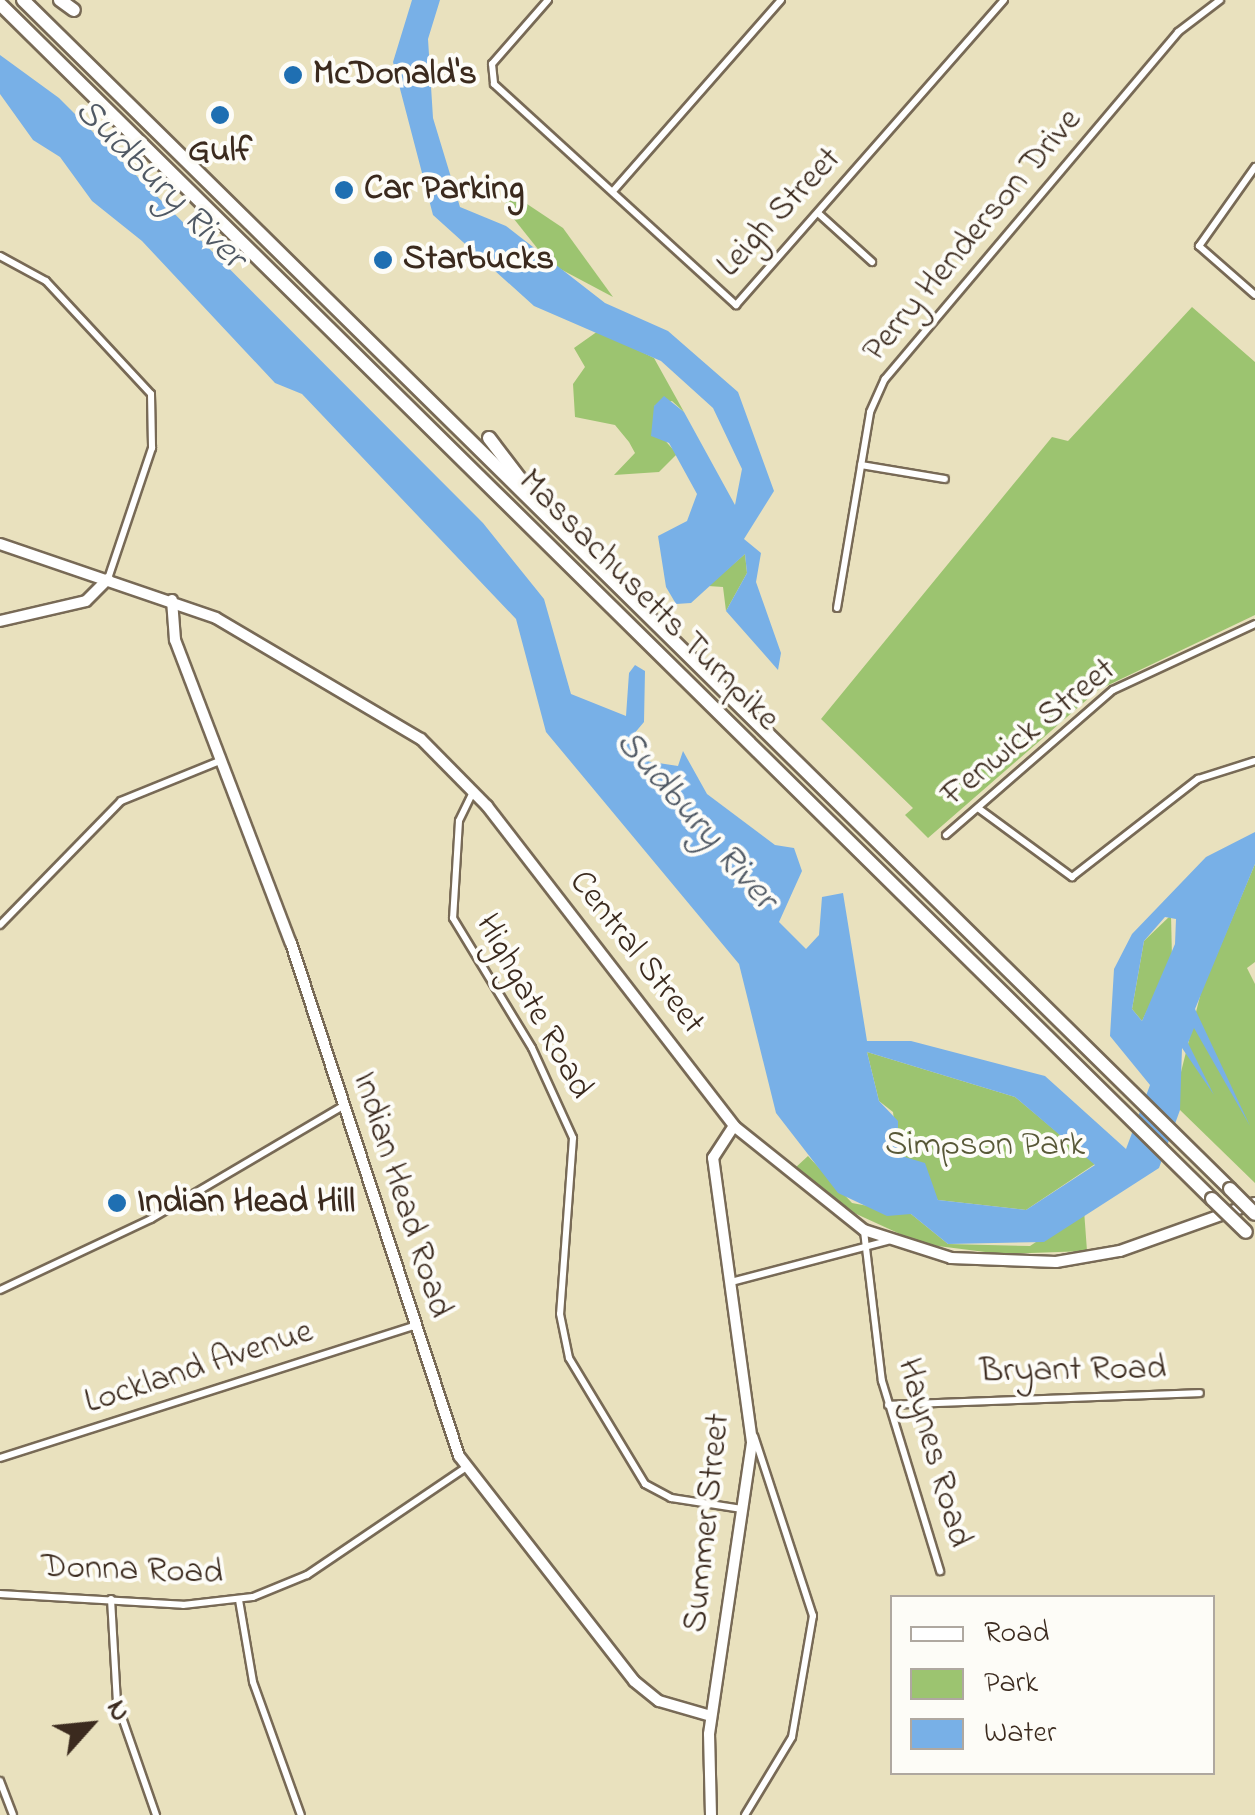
<!DOCTYPE html>
<html>
<head>
<meta charset="utf-8">
<style>
  body { margin:0 }
  #map { position:relative; width:1255px; height:1815px; overflow:hidden; background:#e9e1be; font-family:"Indie Flower",sans-serif }
  div>[style] { position:absolute }
  [style*='--x'] { left:calc(var(--x)*1px); top:calc(var(--y)*1px); width:calc(var(--w)*1px); rotate:calc(var(--a)*1deg) }
  .green>* { inset:0; background:#9cc470 }
  .water>* { inset:0; background:#78b0e7 }
  .roads { filter:drop-shadow(2px 0 #786a56) drop-shadow(-2px 0 #786a56) drop-shadow(0 2px #786a56) drop-shadow(0 -2px #786a56) }
  .street>* { height:6px; margin:-3px; padding:0 3px; transform-origin:3px; border-radius:3px; background:#fff }
  .secondary>* { height:10px; margin:-5px; padding:0 5px; transform-origin:5px; border-radius:5px; background:#fff }
  .highway>* { height:12px; margin:-6px; padding:0 6px; transform-origin:6px; border-radius:6px; background:#fff }
  .bridges { filter:drop-shadow(2px 0 #786a56) drop-shadow(-2px 0 #786a56) drop-shadow(0 2px #786a56) drop-shadow(0 -2px #786a56) }
  .highway-bridge>* { height:12px; margin:-6px; padding:0 6px; transform-origin:6px; border-radius:6px; background:#fff }
  .dots>* { width:28px; height:28px; translate:-50% -50%; box-sizing:border-box; border:5px solid #fdfcf7; border-radius:50% }
  span { translate:-50% -50%; white-space:nowrap; text-align:center; line-height:1.15; -webkit-text-stroke:8px #fdfcf7; paint-order:stroke }
  .poi-label { font-size:35px; color:#3b2a1e; font-weight:700 }
  .left { translate:0 -50%; text-align:left }
  .street-label { font-size:35px; color:#3b2a1e }
  .park-label { font-size:35px; color:#585837 }
  .water-label { font-size:38px; color:#505964; font-style:italic }
  .legend { position:absolute; left:890px; top:1595px; width:325px; height:180px; box-sizing:border-box; background:#fdfcf7; border:2px solid #afa8a0; margin:0; padding:12px 18px; list-style:none; font-size:30px; color:#3b2a1e }
  .legend li { display:flex; align-items:center; gap:20px; height:50px }
  .legend b { width:50px; border:2px solid #afa8a0 }
  .north { position:absolute; left:40px; top:1675px; width:100px; height:100px; -webkit-text-stroke:8px #fdfcf7; paint-order:stroke; rotate:63deg; font-size:28px; font-weight:700; line-height:40px; text-align:center; color:#3b2a1e }
  .north::after { content:''; display:block; margin:auto; width:35px; height:45px; background:#3b2a1e; clip-path:polygon(50% 0,100% 100%,50% 72%,0 100%) }
</style>
</head>
<body>
<div id="map">
  <div class="green">
    <div style="clip-path:polygon(500px 186px,563px 228px,613px 297px,549px 263px,510px 214px)"></div>
    <div style="clip-path:polygon(1192px 307px,1255px 362px,1255px 615px,1098px 690px,928px 838px,905px 815px,913px 808px,821px 719px,1052px 437px,1068px 441px)"></div>
    <div style="clip-path:polygon(598px 331px,654px 358px,684px 412px,672px 401px,654px 406px,654px 428px,677px 454px,659px 472px,614px 475px,635px 453px,629px 442px,615px 425px,575px 417px,573px 384px,585px 367px,574px 348px)"></div>
    <div style="clip-path:polygon(745px 554px,747px 573px,726px 611px,723px 587px,708px 586px)"></div>
    <div style="clip-path:polygon(1255px 864px,1255px 962px,1247px 968px,1255px 984px,1255px 1183px,1180px 1110px,1178px 1084px,1201px 992px)"></div>
    <div style="clip-path:polygon(1171px 915px,1172px 959px,1142px 1021px,1132px 1009px,1144px 941px)"></div>
    <div style="clip-path:polygon(867px 1052px,1015px 1097px,1095px 1164px,1026px 1210px,938px 1200px,898px 1155px,893px 1112px,879px 1101px)"></div>
    <div style="clip-path:polygon(808px 1156px,852px 1203px,911px 1214px,948px 1244px,1030px 1246px,1084px 1210px,1087px 1251px,1001px 1254px,922px 1244px,841px 1207px,795px 1168px)"></div>
  </div>
  <div class="water">
    <div style="clip-path:polygon(412px 0,440px 0,428px 39px,433px 118px,460px 207px,506px 226px,605px 303px,668px 331px,738px 392px,774px 491px,744px 539px,761px 553px,756px 582px,781px 653px,778px 670px,726px 611px,747px 573px,745px 554px,691px 603px,676px 604px,666px 587px,658px 536px,687px 521px,697px 494px,669px 443px,651px 436px,654px 406px,664px 396px,684px 412px,735px 505px,742px 469px,713px 408px,661px 361px,534px 306px,433px 215px,393px 62px)"></div>
    <div style="clip-path:polygon(evenodd,0 55px,59px 98px,483px 523px,544px 599px,571px 694px,626px 716px,629px 673px,635px 665px,645px 671px,644px 722px,633px 735px,639px 760px,678px 766px,683px 751px,707px 794px,775px 845px,794px 848px,802px 871px,779px 922px,806px 949px,819px 935px,822px 897px,843px 893px,867px 1041px,911px 1041px,1045px 1076px,1126px 1149px,1150px 1085px,1110px 1036px,1114px 969px,1132px 934px,1206px 857px,1255px 832px,1255px 864px,1195px 1009px,1250px 1126px,1194px 1028px,1188px 1043px,1214px 1095px,1182px 1048px,1180px 1110px,1159px 1168px,1044px 1242px,948px 1244px,911px 1214px,887px 1216px,838px 1193px,776px 1113px,739px 964px,546px 732px,516px 619px,302px 394px,275px 383px,142px 241px,92px 201px,60px 157px,33px 140px,0 94px,0 55px,1165px 917px,1176px 919px,1175px 944px,1142px 1021px,1132px 1009px,1144px 941px,1165px 917px,0 55px,867px 1052px,1015px 1097px,1095px 1165px,1026px 1210px,938px 1200px,925px 1163px,898px 1155px,898px 1121px,879px 1101px,867px 1052px)"></div>
  </div>
  <div class="roads">
    <div class="street">
      <div style="--x:548;--y:0;--w:85;--a:131.2"></div>
      <div style="--x:492;--y:64;--w:20;--a:84"></div>
      <div style="--x:494;--y:84;--w:328;--a:42.4"></div>
      <div style="--x:736;--y:305;--w:406;--a:-48.7"></div>
      <div style="--x:1255;--y:167;--w:97;--a:125.3"></div>
      <div style="--x:1199;--y:246;--w:74;--a:41.2"></div>
      <div style="--x:614;--y:190;--w:253;--a:-48.7"></div>
      <div style="--x:818;--y:213;--w:73;--a:42.2"></div>
      <div style="--x:0;--y:256;--w:52;--a:28.5"></div>
      <div style="--x:46;--y:281;--w:154;--a:47.1"></div>
      <div style="--x:151;--y:394;--w:54;--a:88.9"></div>
      <div style="--x:152;--y:448;--w:138;--a:108.6"></div>
      <div style="--x:861;--y:465;--w:85;--a:9.5"></div>
      <div style="--x:837;--y:608;--w:199;--a:-80.4"></div>
      <div style="--x:870;--y:412;--w:36;--a:-66"></div>
      <div style="--x:885;--y:379;--w:454;--a:-49.8"></div>
      <div style="--x:1178;--y:32;--w:53;--a:-37.3"></div>
      <div style="--x:473;--y:792;--w:32;--a:116"></div>
      <div style="--x:459;--y:821;--w:97;--a:93.5"></div>
      <div style="--x:453;--y:918;--w:152;--a:58.7"></div>
      <div style="--x:532;--y:1048;--w:99;--a:65.5"></div>
      <div style="--x:573;--y:1138;--w:176;--a:94.2"></div>
      <div style="--x:560;--y:1314;--w:45;--a:78.4"></div>
      <div style="--x:569;--y:1358;--w:147;--a:58.9"></div>
      <div style="--x:645;--y:1484;--w:30;--a:28"></div>
      <div style="--x:671;--y:1498;--w:72;--a:8.8"></div>
      <div style="--x:978;--y:808;--w:117;--a:36.3"></div>
      <div style="--x:1072;--y:877;--w:160;--a:-37.9"></div>
      <div style="--x:1198;--y:779;--w:60;--a:-17.5"></div>
      <div style="--x:946;--y:835;--w:221;--a:-41"></div>
      <div style="--x:1113;--y:690;--w:157;--a:-24.9"></div>
      <div style="--x:0;--y:925;--w:173;--a:-45.7"></div>
      <div style="--x:121;--y:801;--w:109;--a:-22.1"></div>
      <div style="--x:864;--y:1231;--w:151;--a:83.2"></div>
      <div style="--x:882;--y:1381;--w:199;--a:73"></div>
      <div style="--x:735;--y:1281;--w:158;--a:-14.7"></div>
      <div style="--x:0;--y:1290;--w:167;--a:-25.2"></div>
      <div style="--x:151;--y:1219;--w:223;--a:-30.5"></div>
      <div style="--x:888;--y:1405;--w:312;--a:-2.2"></div>
      <div style="--x:0;--y:1458;--w:434;--a:-17.7"></div>
      <div style="--x:0;--y:1594;--w:183;--a:3.4"></div>
      <div style="--x:183;--y:1605;--w:70;--a:-6.5"></div>
      <div style="--x:253;--y:1597;--w:58;--a:-22.2"></div>
      <div style="--x:307;--y:1575;--w:191;--a:-34.1"></div>
      <div style="--x:111;--y:1599;--w:104;--a:86.7"></div>
      <div style="--x:117;--y:1703;--w:119;--a:70.8"></div>
      <div style="--x:239;--y:1600;--w:83;--a:80.3"></div>
      <div style="--x:253;--y:1682;--w:141;--a:70.2"></div>
      <div style="--x:0;--y:1781;--w:36;--a:69"></div>
      <div style="--x:745;--y:1815;--w:91;--a:-58.9"></div>
      <div style="--x:792;--y:1737;--w:123;--a:-80.2"></div>
      <div style="--x:813;--y:1616;--w:189;--a:-108.1"></div>
    </div>
    <div class="secondary">
      <div style="--x:0;--y:544;--w:228;--a:18.9"></div>
      <div style="--x:216;--y:618;--w:238;--a:30.6"></div>
      <div style="--x:421;--y:739;--w:94;--a:45.4"></div>
      <div style="--x:487;--y:806;--w:404;--a:52.3"></div>
      <div style="--x:734;--y:1126;--w:166;--a:38.7"></div>
      <div style="--x:864;--y:1230;--w:91;--a:17.8"></div>
      <div style="--x:951;--y:1258;--w:105;--a:2.2"></div>
      <div style="--x:1056;--y:1262;--w:65;--a:-9.8"></div>
      <div style="--x:1120;--y:1251;--w:143;--a:-19.6"></div>
      <div style="--x:172;--y:600;--w:40;--a:85.7"></div>
      <div style="--x:175;--y:640;--w:324;--a:69.1"></div>
      <div style="--x:291;--y:943;--w:540;--a:71.87"></div>
      <div style="--x:459;--y:1456;--w:285;--a:52.1"></div>
      <div style="--x:634;--y:1681;--w:32;--a:39"></div>
      <div style="--x:659;--y:1701;--w:54;--a:16.1"></div>
      <div style="--x:0;--y:621;--w:88;--a:-13.1"></div>
      <div style="--x:86;--y:601;--w:31;--a:-45"></div>
      <div style="--x:711;--y:1815;--w:81;--a:-91.4"></div>
      <div style="--x:709;--y:1734;--w:295;--a:-81.6"></div>
      <div style="--x:752;--y:1442;--w:287;--a:-97.8"></div>
      <div style="--x:713;--y:1158;--w:38;--a:-57"></div>
    </div>
    <div class="highway">
      <div style="--x:23;--y:0;--w:1694;--a:44.57"></div>
      <div style="--x:60;--y:0;--w:17;--a:36"></div>
      <div style="--x:0;--y:4;--w:1702;--a:44.6"></div>
      <div style="--x:489;--y:438;--w:64;--a:52.6"></div>
    </div>
  </div>
  <div class="bridges">
    <div class="highway-bridge">
      <div style="--x:1230;--y:1189;--w:35;--a:45"></div>
      <div style="--x:1212;--y:1199;--w:47;--a:44.1"></div>
    </div>
  </div>
  <div class="dots">
    <div style="left:293px;top:75px;background:#1f6fb2"></div>
    <div style="left:220px;top:115px;background:#1f6fb2"></div>
    <div style="left:344px;top:190px;background:#1f6fb2"></div>
    <div style="left:383px;top:260px;background:#1f6fb2"></div>
    <div style="left:117px;top:1203px;background:#1f6fb2"></div>
  </div>
  <div class="poi-label">
    <span class="left" style="left:313px;top:75px">McDonald's</span>
    <span style="left:220px;top:152px">Gulf</span>
    <span class="left" style="left:364px;top:190px">Car Parking</span>
    <span class="left" style="left:403px;top:260px">Starbucks</span>
    <span class="left" style="left:137px;top:1203px">Indian Head Hill</span>
  </div>
  <div class="street-label">
    <span style="left:780px;top:213px;rotate:-47deg">Leigh Street</span>
    <span style="left:973px;top:236px;rotate:-50deg">Perry Henderson Drive</span>
    <span style="left:648px;top:601px;rotate:45deg">Massachusetts Turnpike</span>
    <span style="left:1029px;top:733px;rotate:-39deg">Fenwick Street</span>
    <span style="left:636px;top:953px;rotate:52deg">Central Street</span>
    <span style="left:533px;top:1007px;rotate:61deg">Highgate Road</span>
    <span style="left:401px;top:1195px;rotate:72deg">Indian Head Road</span>
    <span style="left:199px;top:1368px;rotate:-18deg">Lockland Avenue</span>
    <span style="left:1073px;top:1371px;rotate:-1deg">Bryant Road</span>
    <span style="left:933px;top:1453px;rotate:74deg">Haynes Road</span>
    <span style="left:708px;top:1523px;rotate:-84deg">Summer Street</span>
    <span style="left:132px;top:1571px;rotate:2deg">Donna Road</span>
  </div>
  <div class="park-label">
    <span style="left:985px;top:1146px">Simpson Park</span>
  </div>
  <div class="water-label">
    <span style="left:159px;top:185px;rotate:45deg">Sudbury River</span>
    <span style="left:695px;top:821px;rotate:49deg">Sudbury River</span>
  </div>
  <ul class="legend">
  <li><b style="height:12px;background:#fff"></b>Road</li>
  <li><b style="height:28px;background:#9cc470"></b>Park</li>
  <li><b style="height:28px;background:#78b0e7"></b>Water</li>
  </ul>
  <div class="north">N</div>
</div>
</body>
</html>
